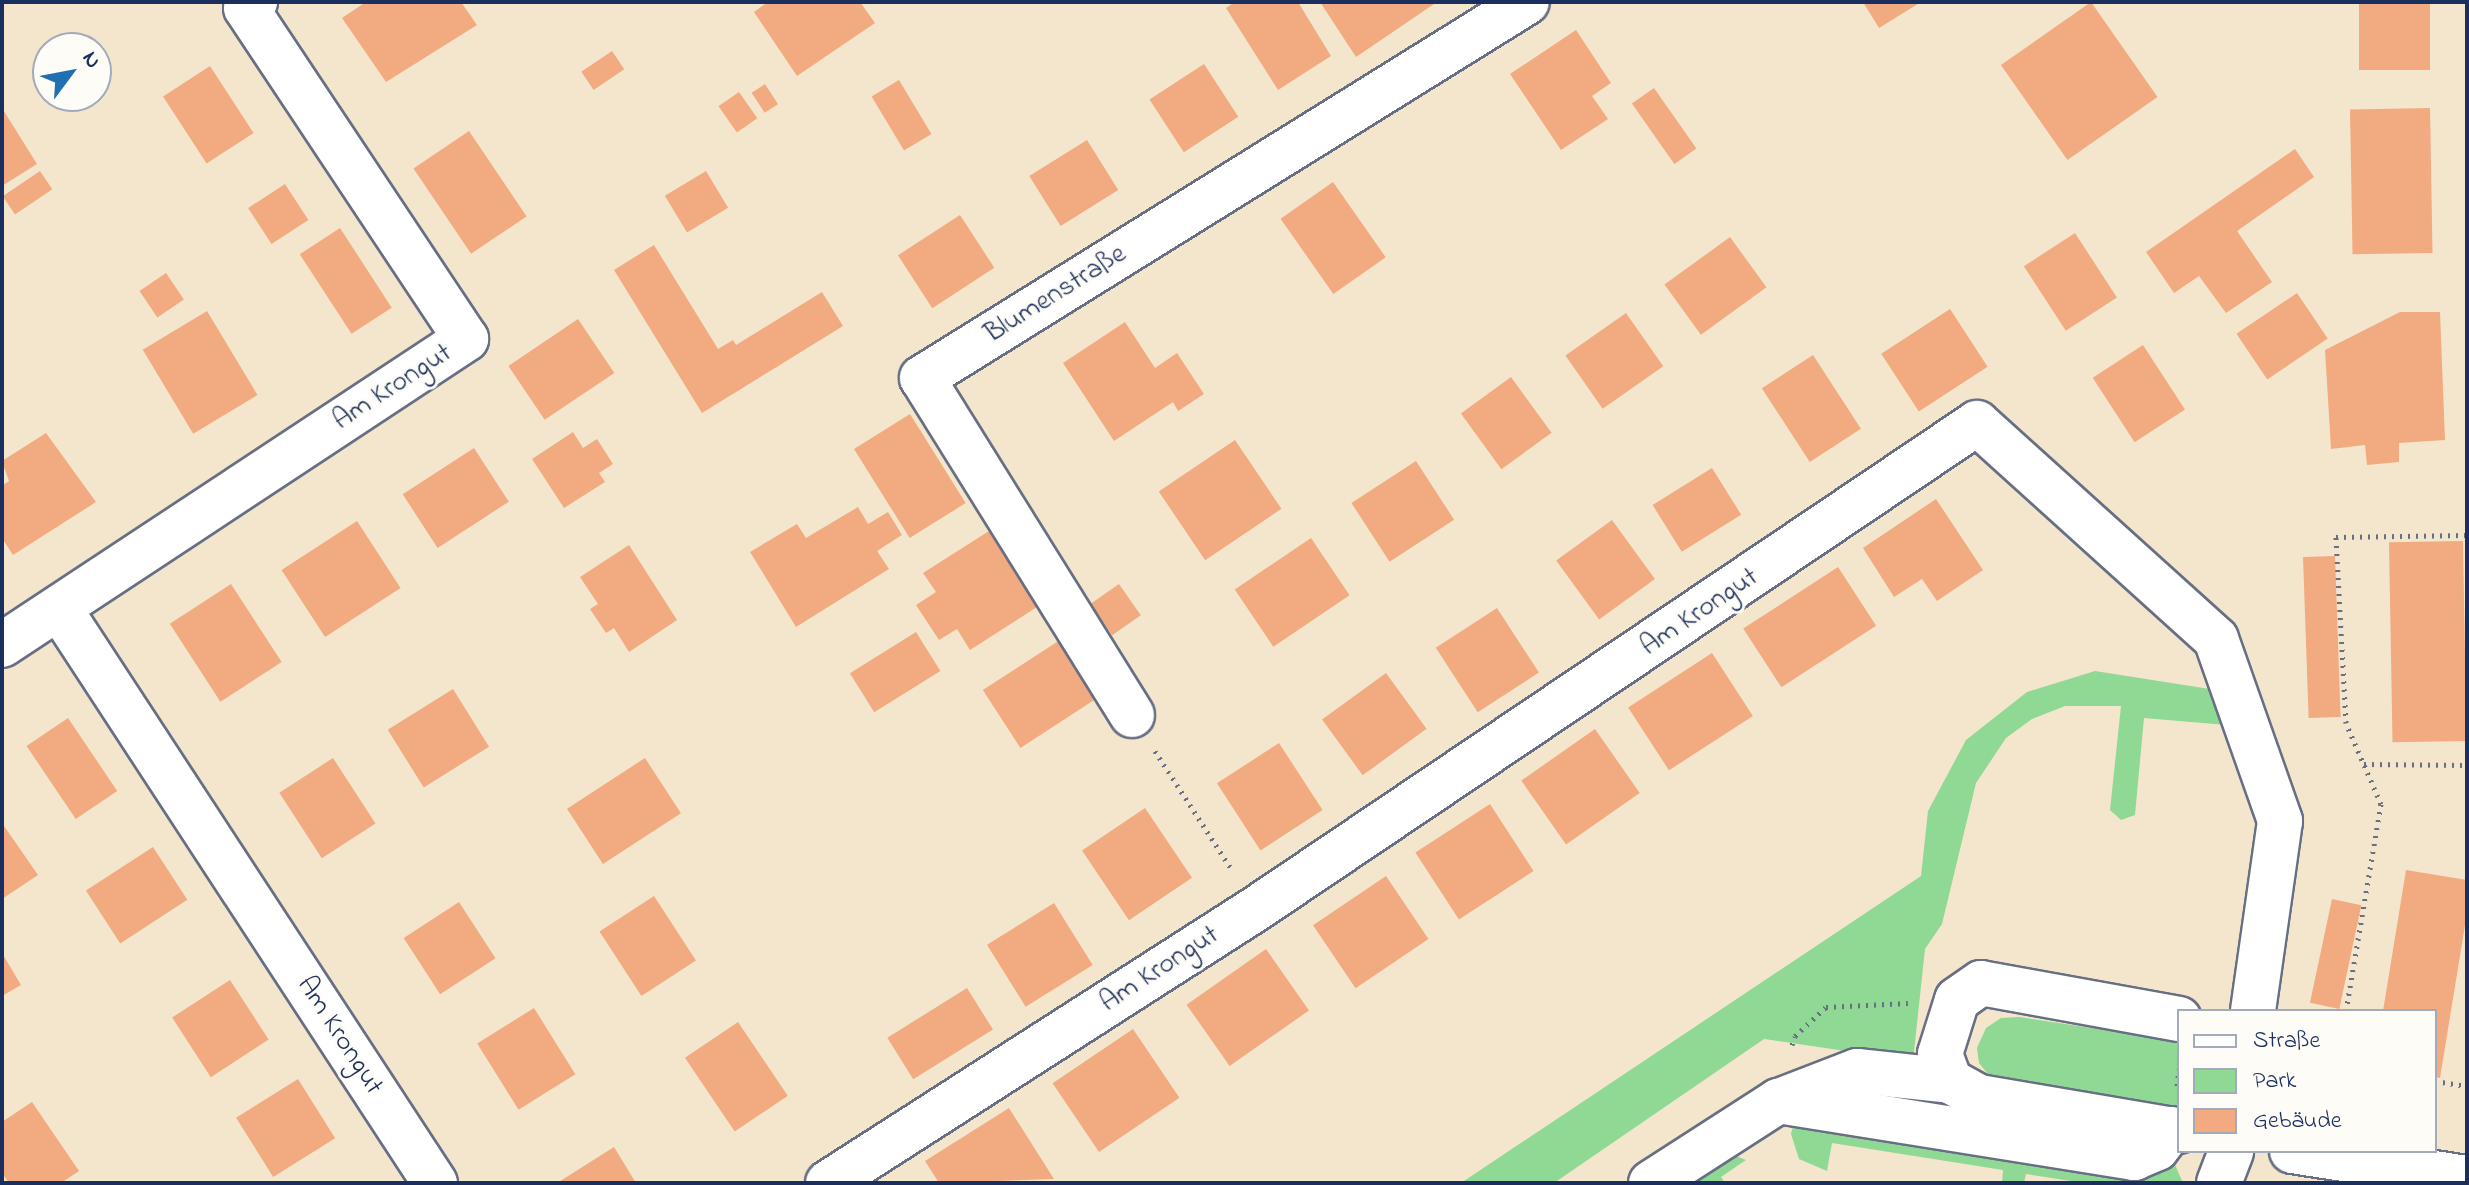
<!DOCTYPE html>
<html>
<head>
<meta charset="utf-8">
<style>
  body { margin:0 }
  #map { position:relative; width:2469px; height:1185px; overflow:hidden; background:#f3e6cc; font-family:"Indie Flower",sans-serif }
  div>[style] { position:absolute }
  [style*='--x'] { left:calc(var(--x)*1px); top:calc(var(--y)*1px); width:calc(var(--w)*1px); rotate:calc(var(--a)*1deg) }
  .green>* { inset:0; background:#8fd995 }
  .building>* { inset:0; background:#f2ab81; transform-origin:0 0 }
  .path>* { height:5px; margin-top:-2.5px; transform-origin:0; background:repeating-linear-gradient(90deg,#676f84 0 2px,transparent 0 8px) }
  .roads { filter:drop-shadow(2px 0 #676f84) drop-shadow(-2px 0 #676f84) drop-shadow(0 2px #676f84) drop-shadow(0 -2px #676f84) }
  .minor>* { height:44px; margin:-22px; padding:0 22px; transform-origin:22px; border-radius:22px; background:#fff }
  span { translate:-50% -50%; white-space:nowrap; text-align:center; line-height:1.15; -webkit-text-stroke:6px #fdfcf7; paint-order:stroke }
  .street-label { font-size:28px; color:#1b2f5e }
  .frame { position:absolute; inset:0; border:4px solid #1b2f5e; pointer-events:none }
  .legend { position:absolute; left:2177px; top:1009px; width:260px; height:144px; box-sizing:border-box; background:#fdfcf7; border:2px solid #a3aaba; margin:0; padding:10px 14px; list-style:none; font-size:24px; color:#1b2f5e }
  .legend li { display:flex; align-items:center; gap:16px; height:40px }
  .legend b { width:40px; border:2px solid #a3aaba }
  .north { position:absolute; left:32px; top:32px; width:80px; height:80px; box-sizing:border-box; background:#fdfcf7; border:2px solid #a3aaba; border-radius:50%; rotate:58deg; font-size:22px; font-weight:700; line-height:32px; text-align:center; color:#1b2f5e }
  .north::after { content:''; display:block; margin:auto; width:28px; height:36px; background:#1f6fb2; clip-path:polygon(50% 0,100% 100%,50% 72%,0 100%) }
</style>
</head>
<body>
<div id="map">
  <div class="green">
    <div style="clip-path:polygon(2095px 671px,2216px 690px,2226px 725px,2144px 718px,2135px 815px,2121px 820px,2110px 810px,2121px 706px,2065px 706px,2032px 719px,2006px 738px,1976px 783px,1942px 924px,1925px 949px,1913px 1061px,1764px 1039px,1554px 1183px,1461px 1183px,1921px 876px,1928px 811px,1966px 740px,2027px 692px)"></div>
    <div style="clip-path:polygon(2019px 1017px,2179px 1041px,2179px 1115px,1996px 1084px,1979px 1063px,1977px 1048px,1986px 1028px,2001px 1018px)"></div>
    <div style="clip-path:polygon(1795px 1118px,2169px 1151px,2183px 1183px,2084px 1183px,2026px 1174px,2024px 1183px,2002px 1183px,2003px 1170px,1832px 1143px,1827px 1171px,1799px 1159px,1791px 1134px)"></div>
    <div style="clip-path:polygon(1734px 1155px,1746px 1160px,1721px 1177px,1725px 1183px,1687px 1183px)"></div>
  </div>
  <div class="building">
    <div style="clip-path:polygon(366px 2px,461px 2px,477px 25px,386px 82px,342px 18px)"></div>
    <div style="clip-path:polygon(768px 2px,860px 2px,875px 23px,797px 76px,754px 12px)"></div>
    <div style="clip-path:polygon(1235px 2px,1298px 2px,1331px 56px,1278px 90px,1226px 8px)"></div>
    <div style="clip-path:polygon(1320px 2px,1437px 2px,1356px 57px)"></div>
    <div style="clip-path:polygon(1863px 2px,1921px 2px,1879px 28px)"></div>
    <div style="left:2091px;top:2px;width:116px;height:110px;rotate:55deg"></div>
    <div style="left:2359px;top:2px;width:71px;height:68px"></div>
    <div style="clip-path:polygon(1576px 30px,1611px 83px,1592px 96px,1608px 119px,1561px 150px,1510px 74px)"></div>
    <div style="left:612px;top:51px;width:22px;height:37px;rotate:56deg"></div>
    <div style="left:1204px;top:64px;width:63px;height:65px;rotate:57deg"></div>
    <div style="left:210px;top:66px;width:80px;height:56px;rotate:57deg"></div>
    <div style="left:899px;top:80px;width:63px;height:32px;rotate:59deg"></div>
    <div style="left:765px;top:84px;width:24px;height:16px;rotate:57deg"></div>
    <div style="left:1654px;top:88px;width:74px;height:27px;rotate:55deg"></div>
    <div style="left:739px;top:92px;width:32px;height:25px;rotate:55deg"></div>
    <div style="clip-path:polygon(2px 108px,37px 164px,2px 186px)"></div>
    <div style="left:2430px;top:108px;width:145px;height:80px;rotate:89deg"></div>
    <div style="left:469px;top:131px;width:103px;height:67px;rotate:56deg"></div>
    <div style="left:1087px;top:140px;width:59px;height:68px;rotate:58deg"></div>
    <div style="clip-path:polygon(2295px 149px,2314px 177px,2237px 231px,2272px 282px,2226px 313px,2199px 276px,2174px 293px,2146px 252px)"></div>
    <div style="left:40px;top:171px;width:22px;height:45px;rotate:56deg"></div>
    <div style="left:706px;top:171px;width:43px;height:48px;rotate:59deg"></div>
    <div style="left:1333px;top:182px;width:92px;height:64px;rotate:55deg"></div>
    <div style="left:285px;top:184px;width:43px;height:44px;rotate:57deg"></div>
    <div style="left:960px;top:215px;width:63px;height:74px;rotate:57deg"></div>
    <div style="left:340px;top:228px;width:95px;height:48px;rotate:57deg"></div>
    <div style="left:2075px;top:233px;width:77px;height:61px;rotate:57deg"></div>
    <div style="left:1730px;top:237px;width:62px;height:81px;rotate:54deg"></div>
    <div style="clip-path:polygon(654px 245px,718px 349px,733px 340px,736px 345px,822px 292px,843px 326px,702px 413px,614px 270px)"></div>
    <div style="left:166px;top:273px;width:32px;height:32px;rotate:56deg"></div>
    <div style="left:2297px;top:293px;width:55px;height:73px;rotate:56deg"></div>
    <div style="left:1950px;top:309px;width:69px;height:82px;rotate:57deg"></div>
    <div style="left:207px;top:311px;width:98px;height:75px;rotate:59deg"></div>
    <div style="clip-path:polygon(2400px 312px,2440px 312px,2445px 440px,2399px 443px,2399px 462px,2367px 465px,2365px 445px,2331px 449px,2325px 350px)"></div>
    <div style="left:1626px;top:313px;width:65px;height:74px;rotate:55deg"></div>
    <div style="left:578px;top:319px;width:65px;height:84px;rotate:56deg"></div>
    <div style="clip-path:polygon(1125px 322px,1155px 368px,1177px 353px,1204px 394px,1178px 411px,1173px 402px,1114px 441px,1063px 363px)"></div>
    <div style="left:2143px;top:345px;width:77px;height:60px;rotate:57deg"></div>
    <div style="left:1813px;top:355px;width:88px;height:61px;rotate:57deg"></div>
    <div style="left:1511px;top:377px;width:69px;height:62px;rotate:54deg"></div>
    <div style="left:910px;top:414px;width:105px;height:66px;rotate:58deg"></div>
    <div style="clip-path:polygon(573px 432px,583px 448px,597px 439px,613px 464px,599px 473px,605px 482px,564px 508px,532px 459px)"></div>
    <div style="clip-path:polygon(46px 433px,96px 502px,13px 555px,2px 538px,2px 486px,9px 481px,2px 461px)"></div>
    <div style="left:1235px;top:440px;width:83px;height:92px;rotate:56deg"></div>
    <div style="left:474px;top:448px;width:64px;height:85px;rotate:57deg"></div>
    <div style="left:1416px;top:461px;width:70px;height:77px;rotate:57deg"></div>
    <div style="left:1712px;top:468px;width:55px;height:70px;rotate:58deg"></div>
    <div style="clip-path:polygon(1936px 499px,1983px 570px,1937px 601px,1922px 579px,1894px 597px,1863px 548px)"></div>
    <div style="clip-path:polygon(858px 507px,868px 524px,888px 512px,902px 535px,877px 551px,889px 569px,796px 627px,750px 552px,797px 524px,806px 538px)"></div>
    <div style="left:1612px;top:520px;width:73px;height:69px;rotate:54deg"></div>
    <div style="left:357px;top:521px;width:80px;height:90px;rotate:57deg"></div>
    <div style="clip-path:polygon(989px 531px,1037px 607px,970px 650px,957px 629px,939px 640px,916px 605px,936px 592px,923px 573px)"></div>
    <div style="left:1311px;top:538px;width:69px;height:92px;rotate:56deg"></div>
    <div style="left:2463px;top:541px;width:200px;height:74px;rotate:89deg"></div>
    <div style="clip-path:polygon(629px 545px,677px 620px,629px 652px,614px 628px,606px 633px,590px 609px,598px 604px,580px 577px)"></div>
    <div style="left:2335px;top:556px;width:161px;height:32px;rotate:88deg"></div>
    <div style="left:1838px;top:567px;width:70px;height:113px;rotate:57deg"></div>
    <div style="left:231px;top:584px;width:93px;height:73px;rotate:57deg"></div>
    <div style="left:1119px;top:584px;width:38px;height:35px;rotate:55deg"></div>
    <div style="left:1497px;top:608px;width:77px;height:73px;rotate:57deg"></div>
    <div style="left:916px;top:632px;width:46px;height:78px;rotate:58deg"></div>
    <div style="left:1060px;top:640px;width:69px;height:92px;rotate:57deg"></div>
    <div style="left:1712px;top:653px;width:75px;height:100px;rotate:57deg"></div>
    <div style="left:1386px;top:673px;width:69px;height:79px;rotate:54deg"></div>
    <div style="left:453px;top:689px;width:68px;height:77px;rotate:58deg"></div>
    <div style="left:68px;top:718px;width:88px;height:50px;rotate:56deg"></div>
    <div style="left:1595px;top:729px;width:78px;height:90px;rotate:55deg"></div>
    <div style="left:1279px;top:743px;width:80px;height:74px;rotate:57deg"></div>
    <div style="left:333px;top:758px;width:78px;height:64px;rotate:57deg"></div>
    <div style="left:645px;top:758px;width:66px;height:93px;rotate:57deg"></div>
    <div style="left:1490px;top:804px;width:80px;height:89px;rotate:57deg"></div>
    <div style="left:1145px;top:808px;width:84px;height:76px;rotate:56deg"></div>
    <div style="clip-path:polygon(2px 823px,38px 875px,2px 899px)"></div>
    <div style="left:153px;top:847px;width:63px;height:80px;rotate:57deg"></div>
    <div style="clip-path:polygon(2406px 870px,2467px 880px,2467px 913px,2440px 1078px,2435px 1077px,2435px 1011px,2383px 1011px)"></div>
    <div style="left:1386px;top:876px;width:76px;height:88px;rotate:56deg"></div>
    <div style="left:654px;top:896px;width:77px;height:65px;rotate:57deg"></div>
    <div style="left:2332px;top:899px;width:30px;height:106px;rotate:12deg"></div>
    <div style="left:459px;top:902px;width:67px;height:66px;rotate:57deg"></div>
    <div style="left:1054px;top:903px;width:73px;height:79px;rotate:58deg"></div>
    <div style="left:1266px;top:949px;width:75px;height:97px;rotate:55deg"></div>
    <div style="clip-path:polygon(2px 953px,21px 985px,2px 996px)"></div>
    <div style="left:230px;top:980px;width:71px;height:69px;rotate:57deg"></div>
    <div style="left:967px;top:988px;width:49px;height:94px;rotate:58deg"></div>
    <div style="left:534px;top:1008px;width:78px;height:67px;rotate:58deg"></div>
    <div style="left:738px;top:1022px;width:89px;height:64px;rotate:56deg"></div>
    <div style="left:1133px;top:1029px;width:83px;height:97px;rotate:56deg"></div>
    <div style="left:298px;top:1079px;width:70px;height:73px;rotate:58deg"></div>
    <div style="clip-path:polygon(32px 1102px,79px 1171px,61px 1183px,9px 1183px,2px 1173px,2px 1122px)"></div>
    <div style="clip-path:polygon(1009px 1108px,1054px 1179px,939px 1183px,925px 1161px)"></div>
    <div style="clip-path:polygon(614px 1147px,636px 1183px,557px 1183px)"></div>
  </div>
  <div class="path">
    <div style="--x:1155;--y:751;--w:142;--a:57.1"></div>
    <div style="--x:2364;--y:764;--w:103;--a:0.6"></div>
    <div style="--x:2346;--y:1011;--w:210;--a:-80.4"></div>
    <div style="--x:2381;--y:804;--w:88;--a:-113.4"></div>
    <div style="--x:2346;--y:723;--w:186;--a:-93.1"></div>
    <div style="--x:2336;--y:537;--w:131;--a:-0.9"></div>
    <div style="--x:1792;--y:1045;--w:9;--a:-72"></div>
    <div style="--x:1795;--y:1036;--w:42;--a:-43.1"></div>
    <div style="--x:1826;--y:1007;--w:82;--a:-2.8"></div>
    <div style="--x:2435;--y:1081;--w:32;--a:9"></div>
    <div style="--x:2177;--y:1086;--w:17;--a:-83"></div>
  </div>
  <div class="roads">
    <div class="minor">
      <div style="--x:59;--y:608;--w:687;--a:56.82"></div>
      <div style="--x:2;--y:645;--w:556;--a:-33.4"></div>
      <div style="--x:466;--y:339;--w:397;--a:-123.6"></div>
      <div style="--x:246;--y:8;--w:11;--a:-34"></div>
      <div style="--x:1132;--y:715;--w:397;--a:-121.9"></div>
      <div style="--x:922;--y:378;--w:712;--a:-31.86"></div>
      <div style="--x:2179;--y:1019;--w:201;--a:-169.7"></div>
      <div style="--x:1981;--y:983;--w:29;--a:145"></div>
      <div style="--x:1957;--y:1000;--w:57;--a:107.5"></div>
      <div style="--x:1940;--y:1054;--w:29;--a:70"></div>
      <div style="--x:1950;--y:1081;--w:33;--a:29"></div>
      <div style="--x:1979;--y:1097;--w:203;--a:9.6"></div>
      <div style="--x:1779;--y:1101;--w:84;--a:-21"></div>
      <div style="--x:1857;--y:1071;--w:94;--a:6.1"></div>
      <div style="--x:2292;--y:1151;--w:177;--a:8.8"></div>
      <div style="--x:828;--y:1183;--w:510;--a:-32.66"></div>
      <div style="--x:1257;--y:908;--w:868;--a:-33.96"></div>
      <div style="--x:1977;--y:423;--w:322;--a:42.1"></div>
      <div style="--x:2216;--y:639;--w:193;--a:70.6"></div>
      <div style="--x:2280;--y:821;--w:192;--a:98.1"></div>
      <div style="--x:1651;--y:1183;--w:151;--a:-32.8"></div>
      <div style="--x:1778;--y:1101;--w:361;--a:9.1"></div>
      <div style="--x:2134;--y:1158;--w:25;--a:-23"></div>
      <div style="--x:2157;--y:1148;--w:24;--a:-52"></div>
      <div style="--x:2219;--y:1183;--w:34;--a:-69"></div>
    </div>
  </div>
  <div class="street-label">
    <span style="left:1056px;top:295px;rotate:-32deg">Blumenstraße</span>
    <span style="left:393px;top:388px;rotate:-33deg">Am Krongut</span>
    <span style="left:1700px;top:613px;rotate:-34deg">Am Krongut</span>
    <span style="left:1160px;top:970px;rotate:-33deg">Am Krongut</span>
    <span style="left:339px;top:1036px;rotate:57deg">Am Krongut</span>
  </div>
  <div class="frame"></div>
  <ul class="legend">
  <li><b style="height:10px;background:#fff"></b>Straße</li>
  <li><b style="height:22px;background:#8fd995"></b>Park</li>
  <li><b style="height:22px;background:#f2ab81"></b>Gebäude</li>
  </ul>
  <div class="north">N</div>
</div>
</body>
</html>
